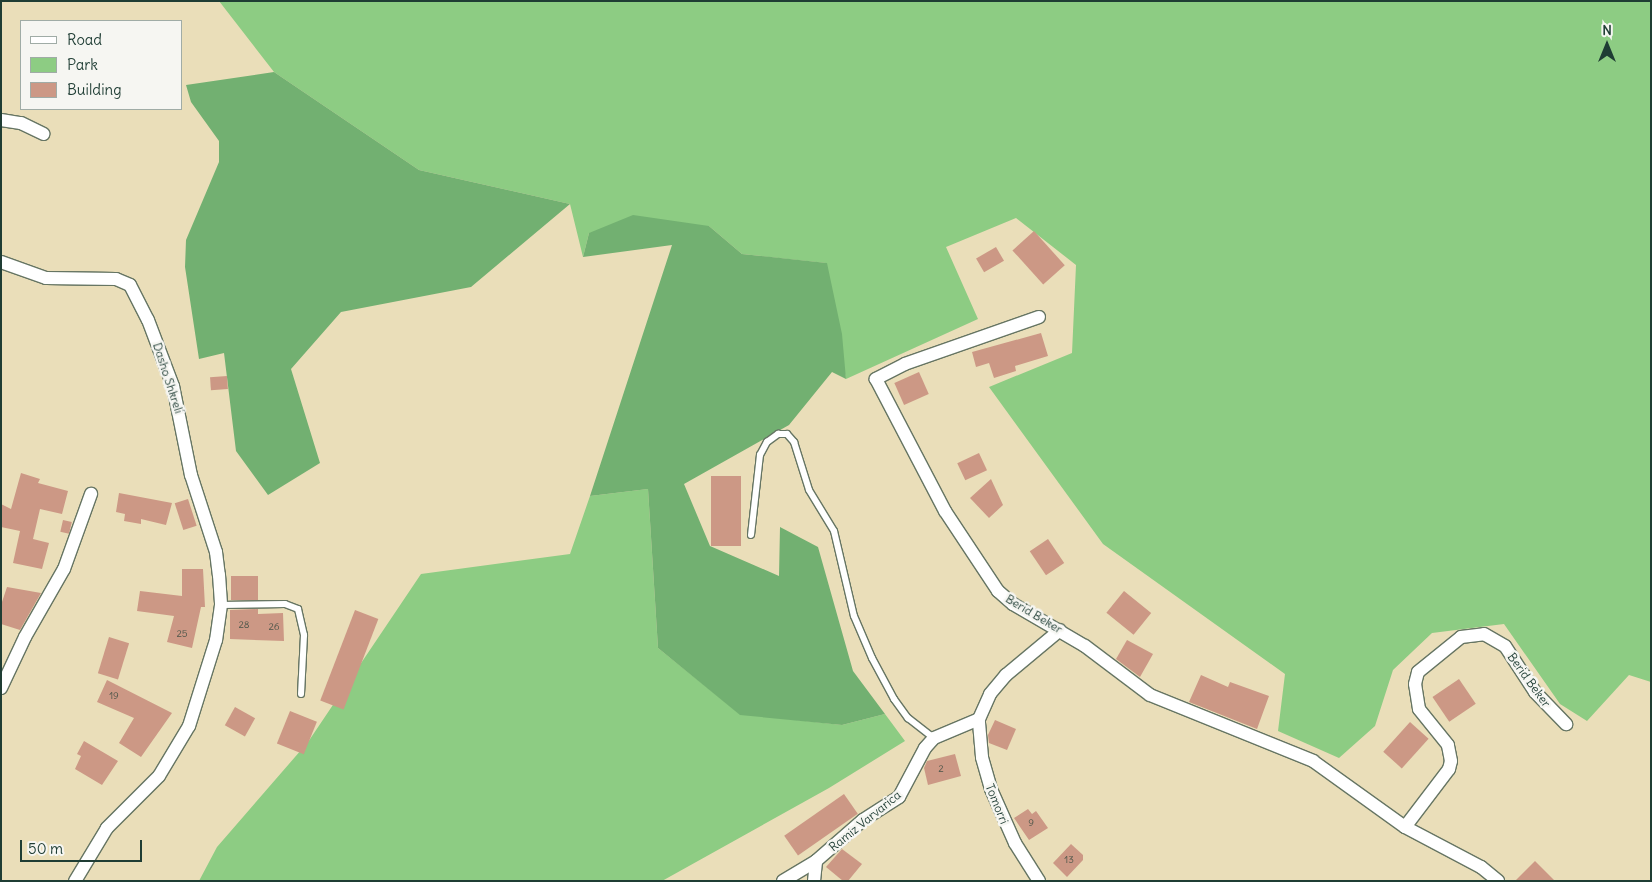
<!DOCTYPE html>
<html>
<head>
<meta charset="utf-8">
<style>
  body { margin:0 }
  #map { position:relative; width:1652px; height:882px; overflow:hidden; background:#eadeb9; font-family:Delius,sans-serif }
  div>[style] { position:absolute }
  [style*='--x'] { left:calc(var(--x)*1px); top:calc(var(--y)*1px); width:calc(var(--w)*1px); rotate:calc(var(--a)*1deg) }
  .green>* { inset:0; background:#8dcc83 }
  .forest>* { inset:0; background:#72b071 }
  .building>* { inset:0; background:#cc9885; transform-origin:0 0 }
  .roads { filter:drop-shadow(1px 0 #667563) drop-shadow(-1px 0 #667563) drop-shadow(0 1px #667563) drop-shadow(0 -1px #667563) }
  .service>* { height:6px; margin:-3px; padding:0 3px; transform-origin:3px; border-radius:3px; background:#fff }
  .minor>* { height:12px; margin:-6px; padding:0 6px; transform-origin:6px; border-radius:6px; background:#fff }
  span { translate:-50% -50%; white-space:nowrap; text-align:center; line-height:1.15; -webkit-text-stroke:5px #f6f6f2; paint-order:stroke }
  .number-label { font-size:10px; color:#4a5448 }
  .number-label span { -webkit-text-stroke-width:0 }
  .street-label { font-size:12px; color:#1f3d34 }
  .frame { position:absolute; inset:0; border:2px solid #1f3d34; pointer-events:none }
  .legend { position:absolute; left:20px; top:20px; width:162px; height:90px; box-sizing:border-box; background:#f6f6f2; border:1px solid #a0aca6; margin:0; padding:6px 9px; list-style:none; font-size:15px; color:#1f3d34 }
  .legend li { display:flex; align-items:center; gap:10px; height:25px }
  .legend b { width:25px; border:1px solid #a0aca6 }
  .north { position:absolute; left:1582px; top:20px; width:50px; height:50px; -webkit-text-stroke:4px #f6f6f2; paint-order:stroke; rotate:0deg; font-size:14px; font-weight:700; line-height:20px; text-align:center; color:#1f3d34 }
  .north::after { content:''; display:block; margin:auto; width:18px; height:22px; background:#1f3d34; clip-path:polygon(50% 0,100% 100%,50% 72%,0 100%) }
  .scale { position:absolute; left:20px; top:840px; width:122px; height:22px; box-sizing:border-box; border:2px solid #1f3d34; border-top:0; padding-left:6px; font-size:15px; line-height:18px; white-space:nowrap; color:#1f3d34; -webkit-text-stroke:4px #f6f6f2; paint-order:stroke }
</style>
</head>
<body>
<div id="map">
  <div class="green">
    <div style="clip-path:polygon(219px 1px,1651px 1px,1651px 682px,1629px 675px,1587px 721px,1560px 704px,1504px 624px,1432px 633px,1393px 670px,1375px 726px,1339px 758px,1278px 731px,1285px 674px,1103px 544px,989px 387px,1072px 353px,1076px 265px,1016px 218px,946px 247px,978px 319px,846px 379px,826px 263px,742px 254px,709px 226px,589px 233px,583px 257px,570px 204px,419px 170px,274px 72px)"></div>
    <div style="clip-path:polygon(648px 489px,658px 648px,740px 714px,842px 725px,885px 714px,905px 741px,829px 788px,662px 881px,199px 881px,217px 847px,308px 742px,421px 574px,570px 554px,590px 496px)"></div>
  </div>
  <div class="forest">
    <div style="clip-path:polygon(274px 72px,419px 170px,570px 204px,471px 287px,341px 312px,291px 369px,320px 463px,268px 495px,236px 451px,224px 353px,199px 359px,185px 267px,186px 240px,219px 162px,219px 141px,191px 102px,186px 85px)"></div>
    <div style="clip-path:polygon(633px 215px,709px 226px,742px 254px,827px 263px,842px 334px,846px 379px,832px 372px,789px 425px,684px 484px,710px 546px,779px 576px,780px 527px,818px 547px,853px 671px,885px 714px,842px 725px,740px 715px,658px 648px,648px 489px,590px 496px,672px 245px,583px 257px,589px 233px)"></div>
  </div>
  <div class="building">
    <div style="left:1034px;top:231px;width:46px;height:29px;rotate:48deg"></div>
    <div style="left:996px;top:247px;width:16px;height:23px;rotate:60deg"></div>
    <div style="clip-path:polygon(1041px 333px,1048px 356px,1015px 366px,1016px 371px,994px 378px,989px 363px,976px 367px,972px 352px)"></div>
    <div style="left:919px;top:372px;width:24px;height:27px;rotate:66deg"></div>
    <div style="left:227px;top:376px;width:13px;height:17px;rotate:86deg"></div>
    <div style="left:979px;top:453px;width:19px;height:24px;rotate:65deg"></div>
    <div style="clip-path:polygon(21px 473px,40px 479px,38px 483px,68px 491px,62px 514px,40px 509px,33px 539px,49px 543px,42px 569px,13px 563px,20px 531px,1px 527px,1px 504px,11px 509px)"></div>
    <div style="left:711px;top:476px;width:30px;height:70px"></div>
    <div style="clip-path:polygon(991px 479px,1003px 505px,989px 518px,970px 498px)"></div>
    <div style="clip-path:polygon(119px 493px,172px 503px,166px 525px,141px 519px,141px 524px,124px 521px,125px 514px,116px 512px)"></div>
    <div style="left:188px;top:499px;width:28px;height:14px;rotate:72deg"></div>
    <div style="left:63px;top:520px;width:9px;height:12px;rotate:13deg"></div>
    <div style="left:1048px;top:539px;width:29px;height:22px;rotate:56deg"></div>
    <div style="clip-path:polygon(182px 569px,203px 569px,205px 607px,201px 607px,192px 648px,167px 642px,174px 616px,137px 611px,140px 591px,182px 596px)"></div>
    <div style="left:231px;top:576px;width:27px;height:24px"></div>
    <div style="clip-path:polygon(7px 587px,41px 593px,20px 630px,1px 624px,1px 605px)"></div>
    <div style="left:1124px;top:591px;width:35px;height:28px;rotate:39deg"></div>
    <div style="clip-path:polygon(258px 609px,258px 614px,283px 613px,284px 641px,230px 639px,230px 610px)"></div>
    <div style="left:355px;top:610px;width:25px;height:97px;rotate:21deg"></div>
    <div style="left:109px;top:637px;width:21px;height:38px;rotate:17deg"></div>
    <div style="clip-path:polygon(1127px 640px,1153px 654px,1140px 677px,1116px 659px)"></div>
    <div style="clip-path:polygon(1201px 675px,1228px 687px,1230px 682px,1269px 696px,1257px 729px,1189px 702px)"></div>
    <div style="left:1459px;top:679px;width:30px;height:32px;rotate:56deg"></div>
    <div style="clip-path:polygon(107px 680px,172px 713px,141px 757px,119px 743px,134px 718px,97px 702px)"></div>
    <div style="left:235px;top:707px;width:23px;height:21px;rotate:29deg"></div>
    <div style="left:290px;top:711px;width:29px;height:35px;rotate:22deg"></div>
    <div style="clip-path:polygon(995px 720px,1016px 729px,1007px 750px,989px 743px,988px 735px)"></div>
    <div style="left:1410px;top:722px;width:25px;height:40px;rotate:42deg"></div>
    <div style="clip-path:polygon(84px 741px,118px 761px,102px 785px,75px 769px,81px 756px,77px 754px)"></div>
    <div style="clip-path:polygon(955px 754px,961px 776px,928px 785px,924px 768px,927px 761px)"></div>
    <div style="left:844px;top:794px;width:24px;height:73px;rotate:55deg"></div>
    <div style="clip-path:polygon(1028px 809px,1032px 814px,1036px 811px,1048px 828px,1029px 840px,1014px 818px)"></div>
    <div style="clip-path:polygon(1071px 844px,1083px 855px,1083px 860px,1067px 877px,1053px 863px)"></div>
    <div style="clip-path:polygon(842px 849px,862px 864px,848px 881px,843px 881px,826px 867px)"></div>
    <div style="clip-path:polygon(1535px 861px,1555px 881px,1515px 881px)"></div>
  </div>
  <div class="roads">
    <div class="service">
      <div style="--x:751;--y:535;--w:81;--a:-83.6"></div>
      <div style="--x:760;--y:455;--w:15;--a:-62"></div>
      <div style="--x:767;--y:442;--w:14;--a:-36"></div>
      <div style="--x:778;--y:434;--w:9;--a:0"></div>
      <div style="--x:787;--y:434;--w:11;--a:49"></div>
      <div style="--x:794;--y:442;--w:50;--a:72.6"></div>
      <div style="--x:809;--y:490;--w:48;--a:58.6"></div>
      <div style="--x:834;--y:531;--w:87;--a:76.8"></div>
      <div style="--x:854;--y:616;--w:46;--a:66.8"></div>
      <div style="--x:872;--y:658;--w:47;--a:61.8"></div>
      <div style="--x:894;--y:699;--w:24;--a:54"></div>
      <div style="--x:908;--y:718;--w:33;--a:38"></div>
      <div style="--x:221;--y:605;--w:64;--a:-0.9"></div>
      <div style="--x:285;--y:604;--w:14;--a:21"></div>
      <div style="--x:298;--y:609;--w:27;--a:77"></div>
      <div style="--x:304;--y:635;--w:59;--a:92.9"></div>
    </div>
    <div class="minor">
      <div style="--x:1;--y:120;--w:20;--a:9"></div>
      <div style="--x:21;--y:123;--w:25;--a:26"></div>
      <div style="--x:1;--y:262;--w:48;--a:19.6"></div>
      <div style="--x:46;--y:278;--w:70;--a:0.8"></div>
      <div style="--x:116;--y:279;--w:15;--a:23"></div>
      <div style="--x:130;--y:285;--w:39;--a:63"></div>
      <div style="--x:148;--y:320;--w:71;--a:69.3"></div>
      <div style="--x:173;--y:386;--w:91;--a:78.6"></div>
      <div style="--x:191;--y:475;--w:81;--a:72"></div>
      <div style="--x:216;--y:552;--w:23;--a:83"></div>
      <div style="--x:219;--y:575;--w:30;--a:86"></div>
      <div style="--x:221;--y:605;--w:35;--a:98"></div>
      <div style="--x:216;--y:640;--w:90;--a:107.4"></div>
      <div style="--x:189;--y:726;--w:58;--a:121"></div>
      <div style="--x:159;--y:776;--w:74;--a:135"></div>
      <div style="--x:107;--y:828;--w:62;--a:121.1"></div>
      <div style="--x:1039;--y:317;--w:142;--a:160.7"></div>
      <div style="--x:905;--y:364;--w:33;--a:153"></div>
      <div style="--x:876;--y:379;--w:149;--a:62.4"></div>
      <div style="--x:945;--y:511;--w:96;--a:56.5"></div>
      <div style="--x:998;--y:591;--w:20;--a:41"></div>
      <div style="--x:1013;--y:604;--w:83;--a:30.3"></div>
      <div style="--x:1085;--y:646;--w:81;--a:37"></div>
      <div style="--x:1150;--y:695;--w:176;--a:22"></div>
      <div style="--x:1313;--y:761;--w:113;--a:35.7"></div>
      <div style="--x:1405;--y:827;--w:86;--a:27.8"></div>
      <div style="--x:1481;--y:867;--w:22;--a:39"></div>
      <div style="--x:1;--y:688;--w:56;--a:-64.8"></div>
      <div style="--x:25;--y:637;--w:78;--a:-60.2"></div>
      <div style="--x:64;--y:569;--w:80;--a:-70.2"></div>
      <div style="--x:1405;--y:827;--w:73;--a:-52.8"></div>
      <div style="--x:1449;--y:769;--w:8;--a:-76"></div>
      <div style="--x:1451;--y:761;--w:16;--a:-101"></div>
      <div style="--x:1448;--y:745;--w:46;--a:-128.9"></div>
      <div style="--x:1419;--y:709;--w:25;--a:-99"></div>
      <div style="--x:1415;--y:684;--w:12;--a:-76"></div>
      <div style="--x:1418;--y:672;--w:55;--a:-39.1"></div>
      <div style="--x:1461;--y:637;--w:23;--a:-7"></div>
      <div style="--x:1484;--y:634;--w:24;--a:30"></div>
      <div style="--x:1505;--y:646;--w:55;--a:56.9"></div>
      <div style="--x:1535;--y:692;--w:45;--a:45.9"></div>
      <div style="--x:783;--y:881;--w:39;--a:-31"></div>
      <div style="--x:816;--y:861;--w:62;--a:-41.1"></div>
      <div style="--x:863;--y:820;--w:43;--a:-32.6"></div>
      <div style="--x:899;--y:797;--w:55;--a:-62"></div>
      <div style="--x:925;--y:748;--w:13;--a:-48"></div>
      <div style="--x:934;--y:738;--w:49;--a:-22.9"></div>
      <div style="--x:814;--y:881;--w:20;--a:-84"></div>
      <div style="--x:1039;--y:881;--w:45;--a:-122.3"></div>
      <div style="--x:1015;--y:843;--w:59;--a:-114"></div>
      <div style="--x:991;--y:789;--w:33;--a:-106"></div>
      <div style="--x:982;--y:757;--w:38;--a:-95"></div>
      <div style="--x:979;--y:719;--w:27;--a:-66"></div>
      <div style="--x:990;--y:694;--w:25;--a:-50"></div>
      <div style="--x:1006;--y:675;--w:70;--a:-39.8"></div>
    </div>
  </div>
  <div class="number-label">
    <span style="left:244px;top:625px">28</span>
    <span style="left:274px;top:627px">26</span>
    <span style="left:182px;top:634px">25</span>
    <span style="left:114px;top:696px">19</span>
    <span style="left:941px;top:769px">2</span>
    <span style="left:1031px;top:823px">9</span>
    <span style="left:1069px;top:860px">13</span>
  </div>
  <div class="street-label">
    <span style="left:168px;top:378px;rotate:72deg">Dasho Shkreli</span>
    <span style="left:1034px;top:614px;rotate:31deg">Berid Beker</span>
    <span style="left:1529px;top:680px;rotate:54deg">Berid Beker</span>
    <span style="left:997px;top:804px;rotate:68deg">Tomorri</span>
    <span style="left:865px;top:821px;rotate:-39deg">Ramiz Varvarica</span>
  </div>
  <div class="frame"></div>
  <ul class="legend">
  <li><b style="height:6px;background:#fff"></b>Road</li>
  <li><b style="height:14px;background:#8dcc83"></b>Park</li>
  <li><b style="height:14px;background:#cc9885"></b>Building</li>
  </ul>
  <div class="north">N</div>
  <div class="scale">50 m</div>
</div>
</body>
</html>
